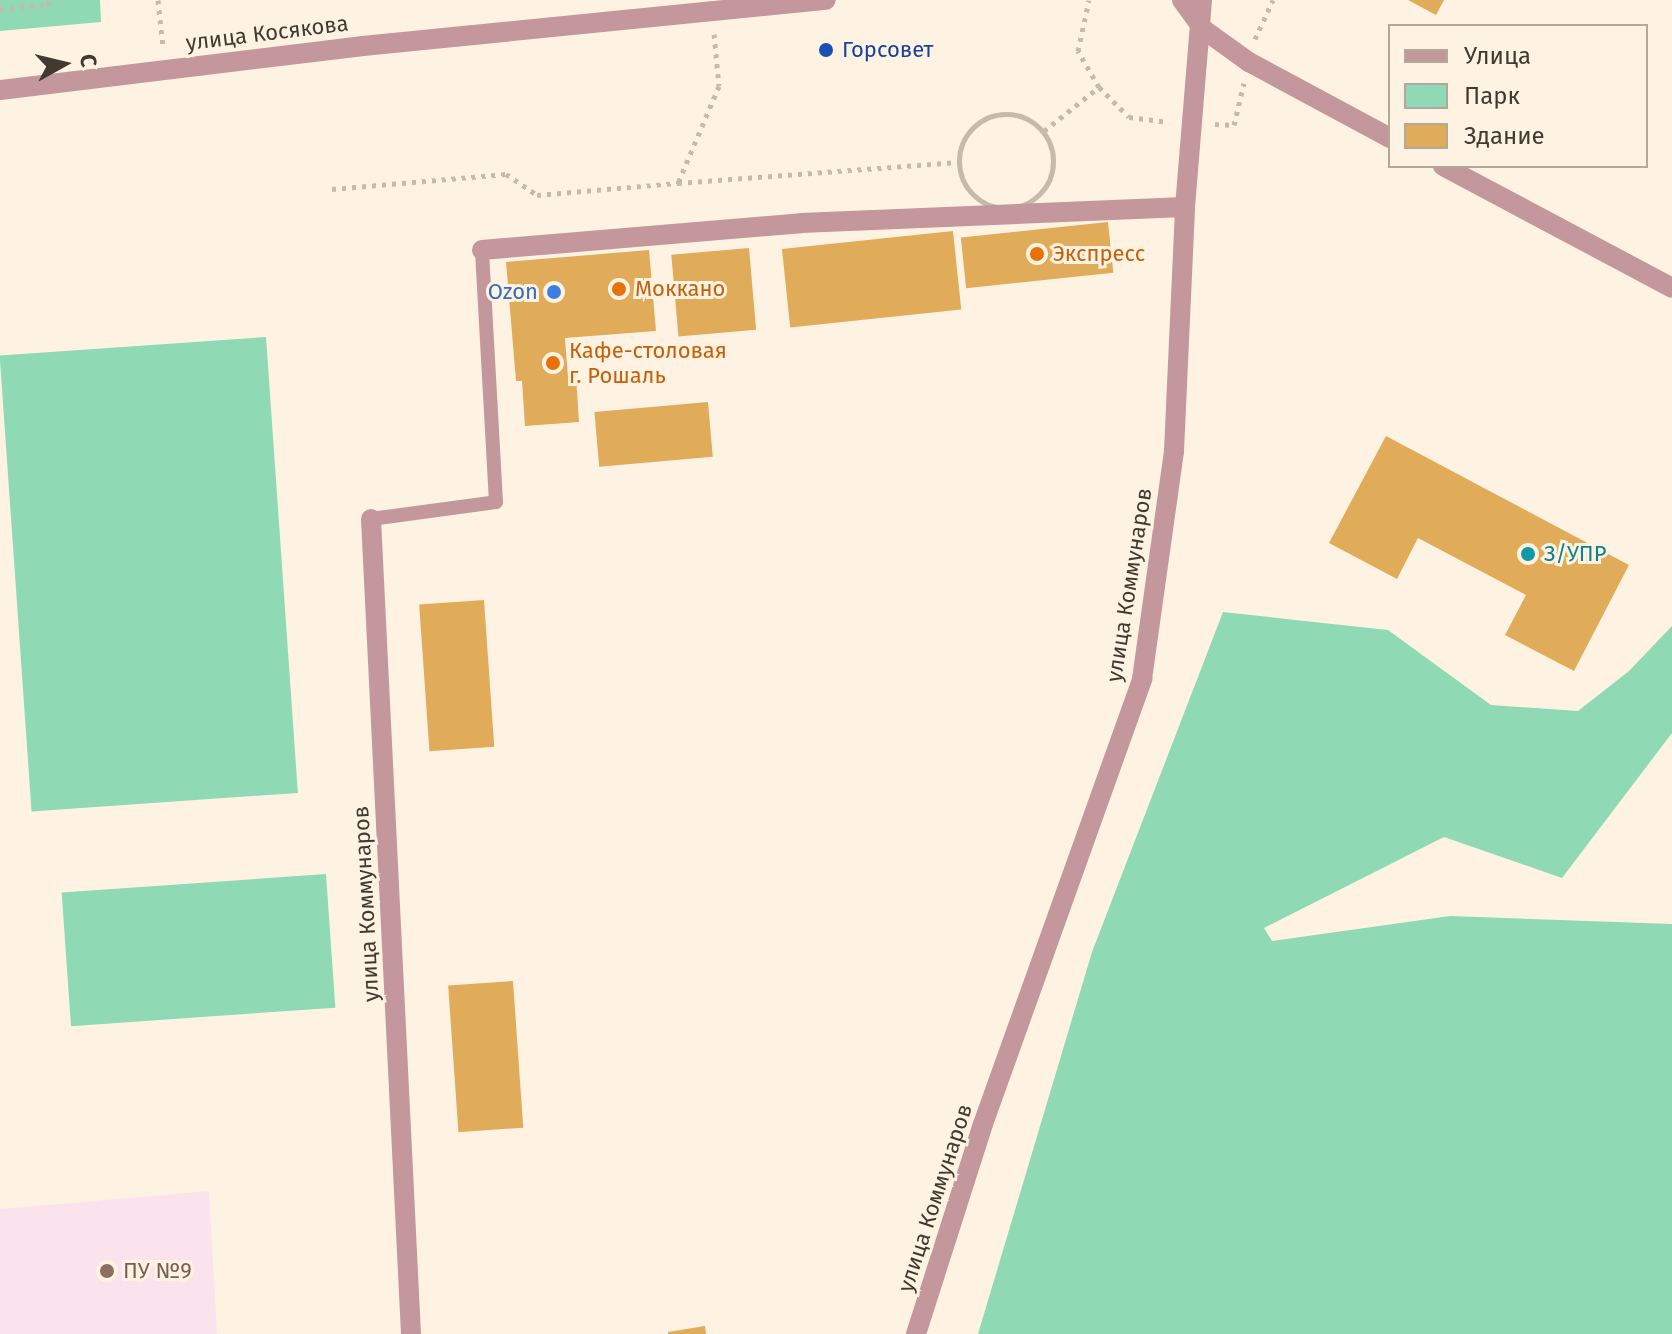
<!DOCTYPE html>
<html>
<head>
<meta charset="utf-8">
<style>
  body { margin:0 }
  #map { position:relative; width:1672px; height:1334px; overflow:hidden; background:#fef3e3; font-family:"Fira Sans",sans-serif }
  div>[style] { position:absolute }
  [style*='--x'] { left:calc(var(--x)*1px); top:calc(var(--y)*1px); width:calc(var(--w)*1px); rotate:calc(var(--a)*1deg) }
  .education>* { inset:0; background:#fbe3ed }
  .green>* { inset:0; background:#8fdab4; transform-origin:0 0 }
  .building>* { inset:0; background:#e0ac5a; transform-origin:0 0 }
  .path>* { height:5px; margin-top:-2.5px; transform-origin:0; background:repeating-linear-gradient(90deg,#c5bbad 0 4px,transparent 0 10px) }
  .path>.ring { margin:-2.5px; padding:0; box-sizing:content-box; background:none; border:5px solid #c5bbad; border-radius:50% }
  .service>* { height:14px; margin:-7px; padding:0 7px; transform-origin:7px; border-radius:7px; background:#c3979c }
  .minor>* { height:20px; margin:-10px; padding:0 10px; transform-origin:10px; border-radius:10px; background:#c3979c }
  .tertiary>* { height:20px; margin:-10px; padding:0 10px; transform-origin:10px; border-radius:10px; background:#c3979c }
  .dots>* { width:22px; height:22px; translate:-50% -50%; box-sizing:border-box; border:4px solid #fef3e3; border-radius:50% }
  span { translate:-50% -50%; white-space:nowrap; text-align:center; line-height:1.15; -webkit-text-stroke:6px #fef3e3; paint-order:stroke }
  .street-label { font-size:22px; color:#413a30 }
  .transit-label { font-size:22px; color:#164399 }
  .left { translate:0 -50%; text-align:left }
  .food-label { font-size:22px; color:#c56008 }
  .shop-label { font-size:22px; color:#366cbe }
  .right { translate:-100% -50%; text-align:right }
  .culture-label { font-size:22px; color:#0d838f }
  .education-label { font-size:22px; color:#785e54 }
  .legend { position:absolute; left:1388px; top:24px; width:260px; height:144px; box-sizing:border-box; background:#fef3e3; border:2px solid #b2a99b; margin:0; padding:10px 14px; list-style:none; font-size:24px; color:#413a30 }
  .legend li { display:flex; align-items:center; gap:16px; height:40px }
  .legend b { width:40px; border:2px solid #b2a99b }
  .north { position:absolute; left:24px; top:24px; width:80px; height:80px; -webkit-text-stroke:6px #fef3e3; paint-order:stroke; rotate:82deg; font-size:22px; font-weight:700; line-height:32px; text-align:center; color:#413a30 }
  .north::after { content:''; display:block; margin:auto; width:28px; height:36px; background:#413a30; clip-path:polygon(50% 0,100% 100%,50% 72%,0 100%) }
</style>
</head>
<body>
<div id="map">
  <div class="education">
    <div style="clip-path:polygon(209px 1191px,217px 1334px,0 1334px,0 1209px)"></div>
  </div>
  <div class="green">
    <div style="clip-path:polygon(0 0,100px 0,101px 22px,0 31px)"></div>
    <div style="left:266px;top:337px;width:457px;height:267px;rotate:86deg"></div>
    <div style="clip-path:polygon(1223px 612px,1388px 630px,1491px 705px,1578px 711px,1629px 671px,1672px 626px,1672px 733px,1562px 878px,1444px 837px,1264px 928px,1272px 941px,1450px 916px,1672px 924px,1672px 1334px,978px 1334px,1092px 952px)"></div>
    <div style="left:326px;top:874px;width:134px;height:265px;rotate:86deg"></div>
  </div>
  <div class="building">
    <div style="clip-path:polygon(1408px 0,1444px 0,1436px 15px)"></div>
    <div style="left:1108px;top:222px;width:51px;height:148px;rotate:84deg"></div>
    <div style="left:953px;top:231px;width:79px;height:172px;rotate:84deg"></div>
    <div style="left:749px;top:248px;width:82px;height:78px;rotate:85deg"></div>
    <div style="clip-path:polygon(649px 250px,656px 331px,565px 338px,568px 377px,576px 376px,579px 422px,525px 426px,522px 381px,516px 381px,506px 262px)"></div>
    <div style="left:708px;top:402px;width:55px;height:114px;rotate:85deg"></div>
    <div style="clip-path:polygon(1386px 436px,1629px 565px,1574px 671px,1505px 635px,1526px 595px,1418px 538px,1397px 579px,1329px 543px)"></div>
    <div style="left:484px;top:600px;width:147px;height:65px;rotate:86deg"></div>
    <div style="left:513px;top:981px;width:147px;height:65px;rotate:86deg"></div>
    <div style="clip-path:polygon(705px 1326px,706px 1334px,668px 1334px,668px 1332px)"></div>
  </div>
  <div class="path">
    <div style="--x:158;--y:0;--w:47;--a:83.9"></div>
    <div style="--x:0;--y:9;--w:48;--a:-4.8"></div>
    <div style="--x:48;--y:5;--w:5;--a:-79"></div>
    <div style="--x:714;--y:34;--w:52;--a:84.5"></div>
    <div style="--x:719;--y:86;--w:105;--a:112.9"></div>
    <div style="--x:678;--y:183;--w:281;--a:-4.3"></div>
    <div style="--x:1255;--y:39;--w:43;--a:-65.2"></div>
    <div style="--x:1099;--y:87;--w:42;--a:45"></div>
    <div style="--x:1129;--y:117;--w:40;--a:7.1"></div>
    <div class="ring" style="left:959px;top:114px;width:89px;height:89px"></div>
    <div style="--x:1215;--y:124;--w:19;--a:3"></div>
    <div style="--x:1234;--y:125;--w:43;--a:-76.6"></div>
    <div style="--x:1044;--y:131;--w:70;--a:-38.7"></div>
    <div style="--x:1099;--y:87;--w:42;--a:-120.3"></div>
    <div style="--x:1078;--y:51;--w:52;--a:-77.8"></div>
    <div style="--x:332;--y:189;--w:175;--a:-4.9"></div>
    <div style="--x:506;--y:174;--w:37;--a:34"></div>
    <div style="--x:537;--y:195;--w:142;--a:-4.9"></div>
  </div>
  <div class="service">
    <div style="--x:371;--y:519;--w:126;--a:-7.7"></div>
    <div style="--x:496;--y:502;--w:252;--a:-93.2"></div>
  </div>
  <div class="minor">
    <div style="--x:1182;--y:0;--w:36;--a:54"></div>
    <div style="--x:1203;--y:29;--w:57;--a:35.7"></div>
    <div style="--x:1249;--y:62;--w:160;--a:28.3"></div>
    <div style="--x:0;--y:90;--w:366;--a:-6.9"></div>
    <div style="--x:363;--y:46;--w:465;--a:-5.7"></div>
    <div style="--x:1443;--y:166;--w:259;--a:28"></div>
    <div style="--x:482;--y:250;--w:320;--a:-4.8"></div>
    <div style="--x:801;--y:223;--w:384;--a:-2.4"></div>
    <div style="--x:371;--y:519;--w:816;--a:87.19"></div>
  </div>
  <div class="tertiary">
    <div style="--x:916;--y:1334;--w:220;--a:-72.3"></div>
    <div style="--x:983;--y:1124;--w:473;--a:-70.3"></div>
    <div style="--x:1142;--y:679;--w:230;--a:-82"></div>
    <div style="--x:1174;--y:451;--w:244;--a:-87.4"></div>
    <div style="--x:1185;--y:207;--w:208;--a:-85.3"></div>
  </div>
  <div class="dots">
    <div style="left:826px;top:50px;background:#1a4fb4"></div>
    <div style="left:1037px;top:254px;background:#e8710a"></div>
    <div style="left:619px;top:289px;background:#e8710a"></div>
    <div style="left:554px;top:292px;background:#3f7fe0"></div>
    <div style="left:553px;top:363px;background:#e8710a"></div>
    <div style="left:1528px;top:554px;background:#0f9aa8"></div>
    <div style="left:107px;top:1271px;background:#8d6e63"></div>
  </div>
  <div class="street-label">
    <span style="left:267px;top:33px;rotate:-7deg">улица Косякова</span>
    <span style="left:1129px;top:585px;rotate:-81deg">улица Коммунаров</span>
    <span style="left:366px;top:904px;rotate:-93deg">улица Коммунаров</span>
    <span style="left:935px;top:1198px;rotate:-72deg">улица Коммунаров</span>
  </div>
  <div class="transit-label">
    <span class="left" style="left:842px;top:50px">Горсовет</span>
  </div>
  <div class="food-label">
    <span class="left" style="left:1053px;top:254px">Экспресс</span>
    <span class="left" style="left:635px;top:289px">Моккано</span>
    <span class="left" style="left:569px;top:363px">Кафе-столовая<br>г. Рошаль</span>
  </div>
  <div class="shop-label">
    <span class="right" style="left:538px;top:292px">Ozon</span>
  </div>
  <div class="culture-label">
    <span class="left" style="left:1544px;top:554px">З/УПР</span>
  </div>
  <div class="education-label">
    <span class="left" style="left:123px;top:1271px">ПУ №9</span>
  </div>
  <ul class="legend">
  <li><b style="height:10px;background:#c3979c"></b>Улица</li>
  <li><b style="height:22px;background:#8fdab4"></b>Парк</li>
  <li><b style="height:22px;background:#e0ac5a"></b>Здание</li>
  </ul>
  <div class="north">С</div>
</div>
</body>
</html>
